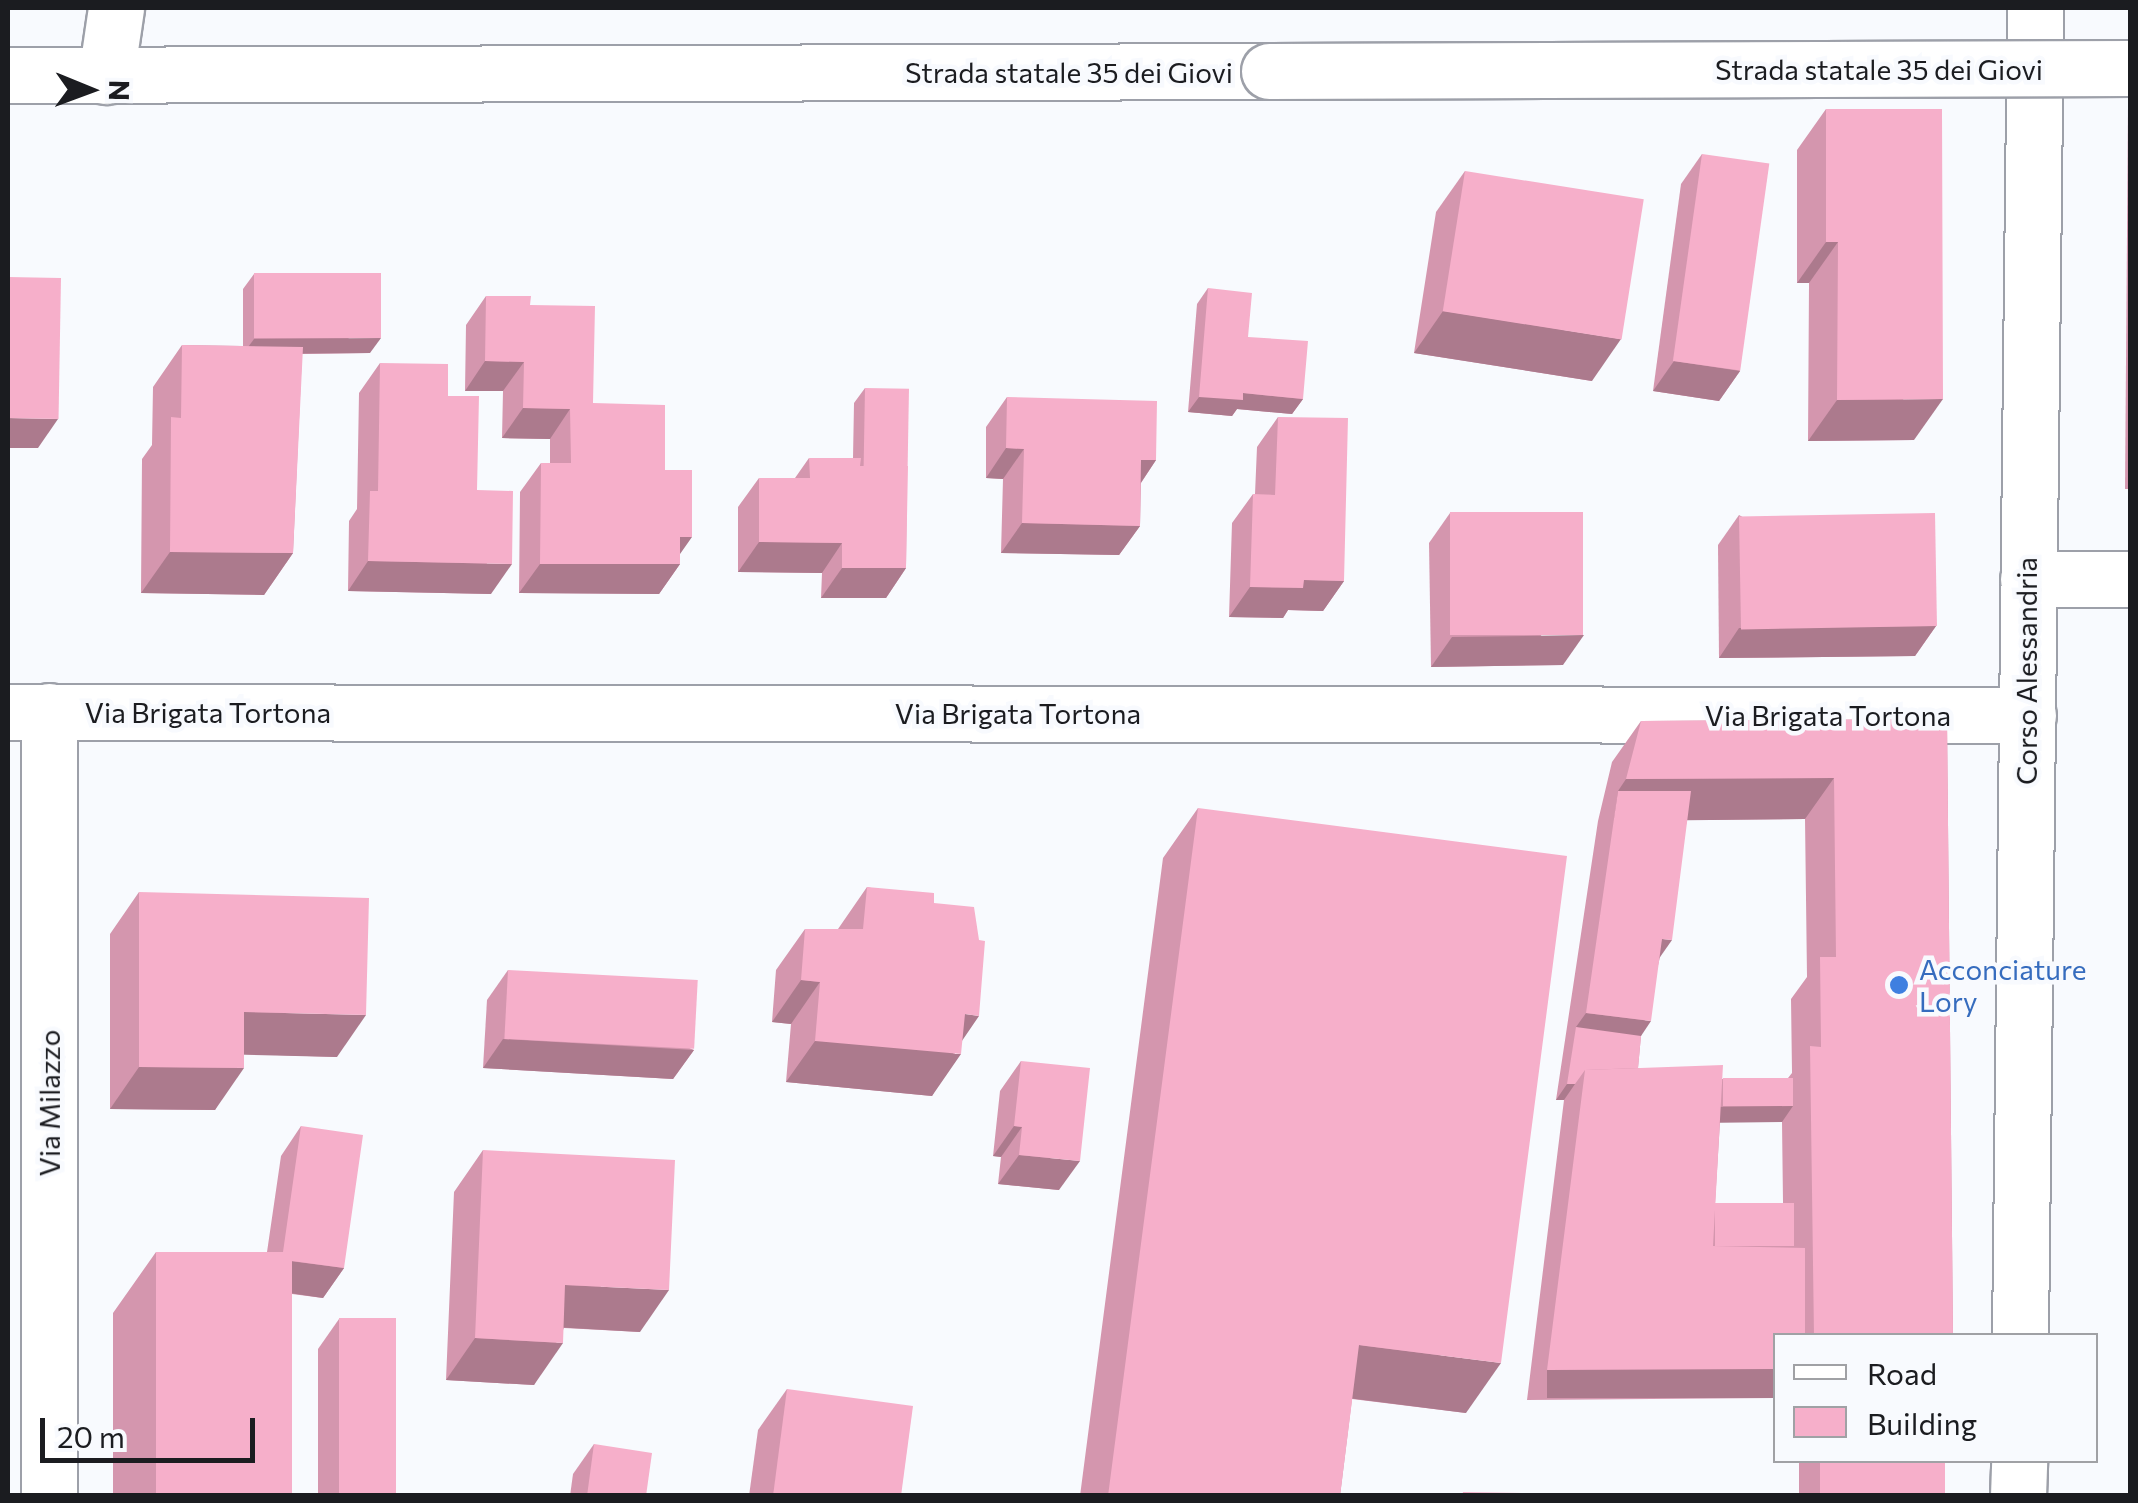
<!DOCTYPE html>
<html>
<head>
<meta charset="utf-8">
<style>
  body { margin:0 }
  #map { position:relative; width:2138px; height:1503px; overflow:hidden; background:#f8fafe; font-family:Commissioner,sans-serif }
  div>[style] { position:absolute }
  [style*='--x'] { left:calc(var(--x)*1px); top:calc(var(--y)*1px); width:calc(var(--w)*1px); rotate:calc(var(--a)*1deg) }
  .roads { filter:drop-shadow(2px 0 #9da0a9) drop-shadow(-2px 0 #9da0a9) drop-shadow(0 2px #9da0a9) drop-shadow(0 -2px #9da0a9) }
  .street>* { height:55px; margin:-27.5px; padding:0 27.5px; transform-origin:27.5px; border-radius:27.5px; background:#fff }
  .secondary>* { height:55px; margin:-27.5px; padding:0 27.5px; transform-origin:27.5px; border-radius:27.5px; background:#fff }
  .bridges { filter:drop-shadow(2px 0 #9da0a9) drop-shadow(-2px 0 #9da0a9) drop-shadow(0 2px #9da0a9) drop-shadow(0 -2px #9da0a9) }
  .secondary-bridge>* { height:55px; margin:-27.5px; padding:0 27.5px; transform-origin:27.5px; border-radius:27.5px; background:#fff }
  .wall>* { inset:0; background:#d496ae }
  .shaded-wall>* { inset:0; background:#ac7a8d; transform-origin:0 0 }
  .building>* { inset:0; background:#f6afca; transform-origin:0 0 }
  .dots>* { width:28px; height:28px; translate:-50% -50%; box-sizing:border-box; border:5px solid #f8fafe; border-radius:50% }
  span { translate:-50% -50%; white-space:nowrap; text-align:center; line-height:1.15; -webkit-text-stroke:9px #f8fafe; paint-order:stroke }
  .street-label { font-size:28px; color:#1b1c20 }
  .shop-label { font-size:28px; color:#366cbe }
  .left { translate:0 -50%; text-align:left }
  .frame { position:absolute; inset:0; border:10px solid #1b1c20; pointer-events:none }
  .legend { position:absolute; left:1773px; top:1333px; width:325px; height:130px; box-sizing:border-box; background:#f8fafe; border:2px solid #a0a1a5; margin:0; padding:12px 18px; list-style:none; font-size:30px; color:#1b1c20 }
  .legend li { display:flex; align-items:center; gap:20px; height:50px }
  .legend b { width:50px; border:2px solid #a0a1a5 }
  .north { position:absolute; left:40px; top:40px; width:100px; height:100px; -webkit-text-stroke:8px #f8fafe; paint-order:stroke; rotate:91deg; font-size:28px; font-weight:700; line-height:40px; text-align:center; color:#1b1c20 }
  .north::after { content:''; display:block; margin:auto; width:35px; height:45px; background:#1b1c20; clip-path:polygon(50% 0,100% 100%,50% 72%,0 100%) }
  .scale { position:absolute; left:40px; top:1418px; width:215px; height:45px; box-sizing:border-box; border:5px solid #1b1c20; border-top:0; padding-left:12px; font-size:30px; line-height:35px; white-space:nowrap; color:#1b1c20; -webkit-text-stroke:8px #f8fafe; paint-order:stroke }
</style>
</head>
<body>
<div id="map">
  <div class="roads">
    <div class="street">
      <div style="--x:106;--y:76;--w:69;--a:-81.6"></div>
      <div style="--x:2028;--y:579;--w:102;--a:0"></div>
      <div style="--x:49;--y:711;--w:785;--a:90"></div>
      <div style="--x:8;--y:712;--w:2020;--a:0.09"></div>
      <div style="--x:2020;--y:1336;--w:1328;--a:-89.35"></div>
      <div style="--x:2018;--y:1496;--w:36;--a:-88"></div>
    </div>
    <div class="secondary">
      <div style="--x:8;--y:75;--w:1261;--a:-0.18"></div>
    </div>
  </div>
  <div class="bridges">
    <div class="secondary-bridge">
      <div style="--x:1269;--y:71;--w:861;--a:-0.2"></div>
    </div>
  </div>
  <div class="wall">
    <div style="clip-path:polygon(2130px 101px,2130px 489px,2125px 489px,2128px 105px)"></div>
    <div style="clip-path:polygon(1826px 109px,1914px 440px,1808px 441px,1809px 283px,1797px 283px,1797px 150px)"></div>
    <div style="clip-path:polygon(1702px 154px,1740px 371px,1719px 401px,1653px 391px,1681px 184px)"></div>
    <div style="clip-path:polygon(1465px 171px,1592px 381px,1414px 353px,1436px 212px)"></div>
    <div style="clip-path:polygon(254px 274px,370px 353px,302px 354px,293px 553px,264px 595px,141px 593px,142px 459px,152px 445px,153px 387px,182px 345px,243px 346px,243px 289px)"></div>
    <div style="clip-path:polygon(1208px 288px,1248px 337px,1303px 399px,1292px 414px,1237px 409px,1232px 416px,1188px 412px,1197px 304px)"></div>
    <div style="clip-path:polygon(486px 296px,530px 305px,593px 403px,665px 470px,680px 555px,680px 564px,659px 594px,519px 593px,520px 492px,541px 463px,550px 463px,550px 439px,502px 438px,503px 391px,465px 391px,466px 325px)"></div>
    <div style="clip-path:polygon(380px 363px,448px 396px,477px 490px,491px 594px,348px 591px,349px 521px,357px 509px,359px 393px)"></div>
    <div style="clip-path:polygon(865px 388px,907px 466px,906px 568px,886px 598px,821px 598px,822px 573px,738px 572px,738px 507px,759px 478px,795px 478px,809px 458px,853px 458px,854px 403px)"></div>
    <div style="clip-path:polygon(1007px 397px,1156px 460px,1141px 483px,1140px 526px,1119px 555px,1001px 553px,1003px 479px,986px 478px,986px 427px)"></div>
    <div style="clip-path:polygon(1278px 417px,1344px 581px,1323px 611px,1288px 610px,1283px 618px,1229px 617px,1232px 523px,1253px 494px,1255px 494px,1257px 447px)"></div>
    <div style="clip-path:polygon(1450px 513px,1563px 665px,1431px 667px,1429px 543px)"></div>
    <div style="clip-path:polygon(1739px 515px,1936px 626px,1915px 656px,1719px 658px,1718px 545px)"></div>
    <div style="clip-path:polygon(evenodd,1947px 719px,1953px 1336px,1776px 1336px,1776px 1398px,1527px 1400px,1564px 1100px,1556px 1100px,1598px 821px,1612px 762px,1641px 721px,1947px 719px,1805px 819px,1807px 977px,1791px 999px,1792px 1073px,1788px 1078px,1723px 1079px,1638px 1068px,1641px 1036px,1660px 957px,1687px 820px,1805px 819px,1947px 719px,1720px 1122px,1782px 1122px,1783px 1203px,1715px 1203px,1720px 1122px)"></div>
    <div style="clip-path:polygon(1198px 808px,1466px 1413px,1352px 1399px,1340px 1496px,1080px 1496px,1163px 858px)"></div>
    <div style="clip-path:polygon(867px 887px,934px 903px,962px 1040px,932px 1096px,786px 1082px,791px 1024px,772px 1022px,776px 970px,805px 929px,838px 929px)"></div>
    <div style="clip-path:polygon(139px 892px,337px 1057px,244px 1054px,215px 1110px,110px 1109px,110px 934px)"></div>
    <div style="clip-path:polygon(508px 970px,694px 1050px,673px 1079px,483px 1068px,487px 1000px)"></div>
    <div style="clip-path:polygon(1021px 1061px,1059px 1190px,998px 1184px,1001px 1157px,993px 1156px,1000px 1091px)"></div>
    <div style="clip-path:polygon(301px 1126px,344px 1268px,323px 1298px,292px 1294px,292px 1496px,113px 1496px,113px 1313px,156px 1252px,267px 1252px,281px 1156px)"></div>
    <div style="clip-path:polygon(483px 1150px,640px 1332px,564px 1328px,534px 1385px,446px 1380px,454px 1192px)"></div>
    <div style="clip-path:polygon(339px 1319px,396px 1496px,318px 1496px,318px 1349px)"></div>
    <div style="clip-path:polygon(787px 1389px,901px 1496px,749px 1496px,758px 1430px)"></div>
    <div style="clip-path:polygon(594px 1444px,646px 1496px,570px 1496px,573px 1474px)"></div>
    <div style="clip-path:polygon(1799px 1460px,1945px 1460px,1945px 1493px,1960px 1496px,1614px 1496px,1615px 1493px,1799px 1493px)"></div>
  </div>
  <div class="shaded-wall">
    <div style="clip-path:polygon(1826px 242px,1838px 242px,1809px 283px,1797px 283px)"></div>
    <div style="clip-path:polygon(1443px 311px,1621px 339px,1592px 381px,1414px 353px)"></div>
    <div style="clip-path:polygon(381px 338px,370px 353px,243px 354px,254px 339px)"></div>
    <div style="clip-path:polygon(485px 361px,524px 362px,503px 391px,465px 391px)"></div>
    <div style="clip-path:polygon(1674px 361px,1740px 371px,1719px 401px,1653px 391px)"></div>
    <div style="clip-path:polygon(1243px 393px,1303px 399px,1292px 414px,1237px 409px,1232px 416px,1188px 412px,1199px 397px)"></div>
    <div style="clip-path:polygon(1943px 399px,1914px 440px,1808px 441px,1837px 400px)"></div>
    <div style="clip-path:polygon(523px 408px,570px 409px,550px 439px,502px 438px)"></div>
    <div style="clip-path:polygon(8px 418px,58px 419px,38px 448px,8px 448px)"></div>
    <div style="clip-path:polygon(1006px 448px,1024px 449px,1003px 479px,986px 478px)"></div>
    <div style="clip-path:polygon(1141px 460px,1156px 460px,1136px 490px)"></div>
    <div style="clip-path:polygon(1022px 523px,1140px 526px,1119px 555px,1001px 553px)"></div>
    <div style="clip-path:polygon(680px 537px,692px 537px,673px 564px,680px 564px,659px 594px,519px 593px,540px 564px)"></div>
    <div style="clip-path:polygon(759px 542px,842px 543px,822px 573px,738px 572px)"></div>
    <div style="clip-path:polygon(170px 552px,293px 553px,264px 595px,141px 593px)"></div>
    <div style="clip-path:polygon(368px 561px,512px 564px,491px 594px,348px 591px)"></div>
    <div style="clip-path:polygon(842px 568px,906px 568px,886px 598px,821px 598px)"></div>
    <div style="clip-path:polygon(1304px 580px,1344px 581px,1323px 611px,1288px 610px,1283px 618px,1229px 617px,1250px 587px)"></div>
    <div style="clip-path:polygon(1936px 626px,1915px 656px,1719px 658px,1739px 628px)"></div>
    <div style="clip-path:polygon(1584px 635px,1563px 665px,1431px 667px,1452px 637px)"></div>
    <div style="clip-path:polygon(1834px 778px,1805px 819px,1614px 821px,1618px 791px,1598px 821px,1626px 779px)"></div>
    <div style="clip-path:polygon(1662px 939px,1672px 940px,1651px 970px)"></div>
    <div style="clip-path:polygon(801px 980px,820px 982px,791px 1024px,772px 1022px)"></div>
    <div style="clip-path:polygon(244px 1012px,366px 1015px,337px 1057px,216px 1054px)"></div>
    <div style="clip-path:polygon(1586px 1013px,1651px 1021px,1631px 1051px,1576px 1027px)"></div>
    <div style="clip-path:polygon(965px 1014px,979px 1016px,953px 1054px,961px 1054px,932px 1096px,786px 1082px,815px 1041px)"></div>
    <div style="clip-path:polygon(503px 1039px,694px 1050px,673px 1079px,483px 1068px)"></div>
    <div style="clip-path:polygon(139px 1067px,244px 1068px,215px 1110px,110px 1109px)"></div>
    <div style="clip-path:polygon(1567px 1084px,1575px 1084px,1564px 1100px,1556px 1100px)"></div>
    <div style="clip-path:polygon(1793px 1106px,1782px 1122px,1700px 1123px,1711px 1107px)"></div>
    <div style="clip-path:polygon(1014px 1126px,1022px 1127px,1001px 1157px,993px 1156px)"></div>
    <div style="clip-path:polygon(1019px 1155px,1080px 1161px,1059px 1190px,998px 1184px)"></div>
    <div style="clip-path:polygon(282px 1260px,344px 1268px,323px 1298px,262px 1289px)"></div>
    <div style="clip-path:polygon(565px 1285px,669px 1290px,640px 1332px,536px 1326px)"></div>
    <div style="clip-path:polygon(475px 1338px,563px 1343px,534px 1385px,446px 1380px)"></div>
    <div style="clip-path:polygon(1359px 1345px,1501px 1363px,1466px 1413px,1324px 1395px)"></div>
    <div style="left:1776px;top:1369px;width:29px;height:229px;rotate:90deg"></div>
  </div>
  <div class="building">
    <div style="clip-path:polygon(1826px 109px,1942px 109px,1943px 399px,1837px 400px,1838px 242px,1826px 242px)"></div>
    <div style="left:1702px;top:154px;width:68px;height:209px;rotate:8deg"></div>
    <div style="left:1465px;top:171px;width:181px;height:142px;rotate:9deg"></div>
    <div style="left:381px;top:273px;width:65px;height:127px;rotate:90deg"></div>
    <div style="left:8px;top:277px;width:53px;height:141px;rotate:1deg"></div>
    <div style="clip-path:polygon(1208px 288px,1252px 293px,1248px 337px,1308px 341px,1303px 399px,1243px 393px,1243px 400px,1199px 397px)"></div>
    <div style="clip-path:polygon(486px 296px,531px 296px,530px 305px,595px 306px,593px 403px,665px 405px,665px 470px,692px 470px,692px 537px,680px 537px,680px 564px,540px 564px,541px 463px,571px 463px,570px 409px,523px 408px,524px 362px,485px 361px)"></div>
    <div style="clip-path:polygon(182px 345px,303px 347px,293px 553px,170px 552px,171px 417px,181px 418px)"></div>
    <div style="clip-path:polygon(380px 363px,448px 364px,448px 396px,479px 396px,477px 490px,513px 491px,512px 564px,368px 561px,370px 491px,378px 491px)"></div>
    <div style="left:865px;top:388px;width:44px;height:78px;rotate:1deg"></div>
    <div style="clip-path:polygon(1007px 397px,1157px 401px,1156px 460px,1141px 460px,1140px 526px,1022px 523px,1024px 449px,1006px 448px)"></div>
    <div style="clip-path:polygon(1278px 417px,1348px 418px,1344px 581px,1304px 580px,1303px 588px,1250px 587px,1253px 494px,1275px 495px)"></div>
    <div style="clip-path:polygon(809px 458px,861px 458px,860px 466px,908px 466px,906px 568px,842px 568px,842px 543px,759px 542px,759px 478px,810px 478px)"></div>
    <div style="left:1583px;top:512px;width:123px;height:133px;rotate:90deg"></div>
    <div style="left:1935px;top:513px;width:113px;height:196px;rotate:89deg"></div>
    <div style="clip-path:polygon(1947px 719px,1953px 1336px,1814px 1336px,1810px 1046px,1821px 1047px,1820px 957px,1836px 957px,1834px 778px,1626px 779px,1641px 721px)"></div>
    <div style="clip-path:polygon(1618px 791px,1691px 791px,1672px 940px,1662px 939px,1651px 1021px,1586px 1013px)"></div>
    <div style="clip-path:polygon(1198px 808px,1567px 856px,1501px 1363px,1359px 1345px,1340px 1496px,1108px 1496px)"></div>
    <div style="clip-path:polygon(867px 887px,934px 893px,934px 903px,974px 907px,979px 940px,985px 941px,979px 1016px,965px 1014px,961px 1054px,815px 1041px,820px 982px,801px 980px,805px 929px,863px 929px)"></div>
    <div style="clip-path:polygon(139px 892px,369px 898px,366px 1015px,244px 1012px,244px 1068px,139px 1067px)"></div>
    <div style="left:508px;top:970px;width:190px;height:69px;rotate:3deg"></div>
    <div style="clip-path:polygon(1576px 1027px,1641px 1036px,1638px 1068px,1585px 1070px,1575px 1084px,1567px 1084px)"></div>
    <div style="clip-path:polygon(1021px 1061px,1090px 1068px,1080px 1161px,1019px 1155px,1022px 1127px,1014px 1126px)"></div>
    <div style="clip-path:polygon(1723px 1065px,1713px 1246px,1805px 1248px,1805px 1336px,1776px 1336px,1776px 1369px,1547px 1370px,1585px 1070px)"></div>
    <div style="left:1793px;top:1078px;width:28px;height:70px;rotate:90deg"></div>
    <div style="clip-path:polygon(301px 1126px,363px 1135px,344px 1268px,292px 1261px,292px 1252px,283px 1252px)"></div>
    <div style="clip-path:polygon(483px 1150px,675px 1160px,669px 1290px,565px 1285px,563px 1343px,475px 1338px)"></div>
    <div style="left:1715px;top:1203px;width:79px;height:43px"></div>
    <div style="left:156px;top:1252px;width:136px;height:244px"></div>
    <div style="left:396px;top:1318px;width:178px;height:57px;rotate:90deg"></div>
    <div style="clip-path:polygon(787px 1389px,913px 1406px,901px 1496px,773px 1496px)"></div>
    <div style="clip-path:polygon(594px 1444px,652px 1453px,646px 1496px,587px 1496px)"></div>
    <div style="left:1820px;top:1460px;width:125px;height:33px"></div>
    <div style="clip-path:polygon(1463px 1492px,1581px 1494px,1580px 1496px,1462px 1496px)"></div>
    <div style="left:1615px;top:1493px;width:345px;height:3px"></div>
  </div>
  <div class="dots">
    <div style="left:1899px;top:985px;background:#3f7fe0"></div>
  </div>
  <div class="street-label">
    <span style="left:1879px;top:69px">Strada statale 35 dei Giovi</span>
    <span style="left:1069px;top:72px">Strada statale 35 dei Giovi</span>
    <span style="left:2026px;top:671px;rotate:-90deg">Corso Alessandria</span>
    <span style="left:208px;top:712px">Via Brigata Tortona</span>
    <span style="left:1018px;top:713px">Via Brigata Tortona</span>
    <span style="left:1828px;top:715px">Via Brigata Tortona</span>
    <span style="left:49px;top:1103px;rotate:-90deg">Via Milazzo</span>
  </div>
  <div class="shop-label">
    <span class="left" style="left:1919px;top:985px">Acconciature<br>Lory</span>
  </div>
  <div class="frame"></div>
  <ul class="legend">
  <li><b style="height:12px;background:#fff"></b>Road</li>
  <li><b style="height:28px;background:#f6afca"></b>Building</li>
  </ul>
  <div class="north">N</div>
  <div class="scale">20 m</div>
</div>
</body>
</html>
